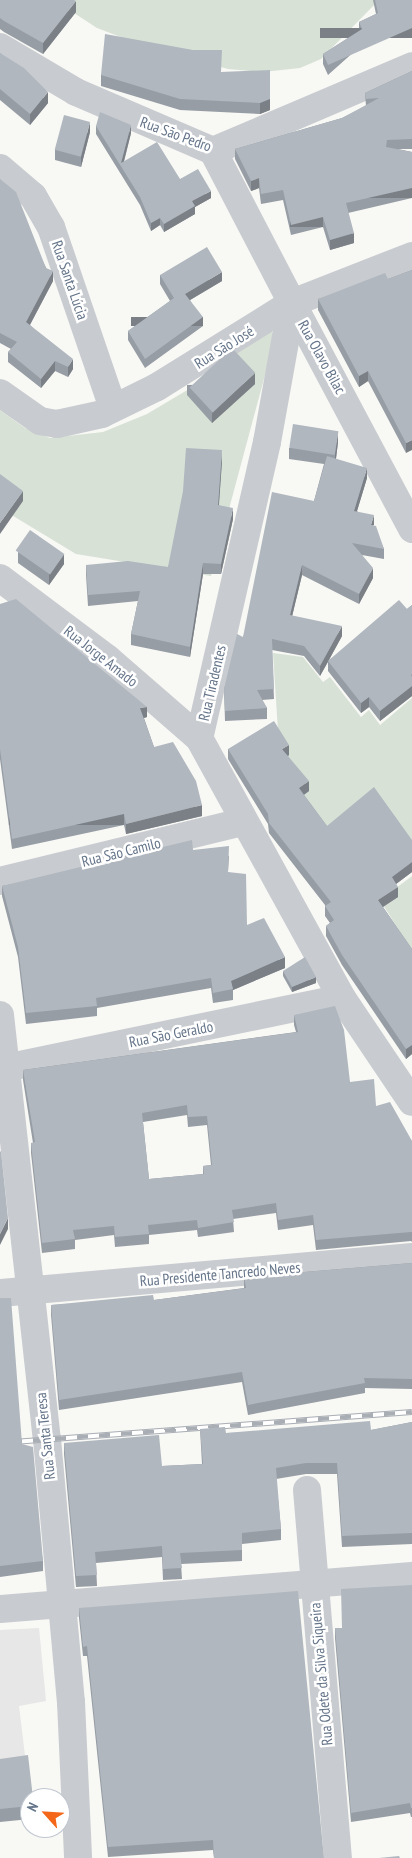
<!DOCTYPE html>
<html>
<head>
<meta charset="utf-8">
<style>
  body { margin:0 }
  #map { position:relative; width:412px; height:1858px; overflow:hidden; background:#f8f8f5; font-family:"PT Sans Narrow",sans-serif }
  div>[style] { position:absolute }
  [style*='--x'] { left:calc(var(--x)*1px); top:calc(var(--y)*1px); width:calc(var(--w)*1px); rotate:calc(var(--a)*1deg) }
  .built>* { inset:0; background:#e6e7e6 }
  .green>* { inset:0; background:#d8e1d6 }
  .minor>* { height:28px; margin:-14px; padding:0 14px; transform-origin:14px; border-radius:14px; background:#c8cbcf }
  .rail>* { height:5.5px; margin-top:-2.75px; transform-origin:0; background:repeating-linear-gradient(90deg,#fff 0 11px,#a9aeb5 0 22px); box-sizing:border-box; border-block:1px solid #a9aeb5 }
  .wall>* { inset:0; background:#979da4 }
  .shaded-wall>* { inset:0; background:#7b8086; transform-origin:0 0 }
  .building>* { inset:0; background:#b0b7bf; transform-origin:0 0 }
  span { translate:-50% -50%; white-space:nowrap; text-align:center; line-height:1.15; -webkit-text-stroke:5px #fff; paint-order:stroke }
  .street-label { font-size:15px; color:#647489 }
  .north { position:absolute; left:20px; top:1788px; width:50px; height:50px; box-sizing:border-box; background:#fff; border:1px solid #c1c7d0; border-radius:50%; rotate:296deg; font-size:14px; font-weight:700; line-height:20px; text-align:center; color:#647489 }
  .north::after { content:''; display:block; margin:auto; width:18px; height:22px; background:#f56718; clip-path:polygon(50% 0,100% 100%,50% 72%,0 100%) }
</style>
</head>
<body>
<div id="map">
  <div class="built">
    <div style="clip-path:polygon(39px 1628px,46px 1701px,19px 1706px,26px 1764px,0 1767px,0 1630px)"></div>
  </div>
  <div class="green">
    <div style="clip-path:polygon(54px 0,379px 0,321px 59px,300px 68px,263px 72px,228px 69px,139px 44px,97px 28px)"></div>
    <div style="clip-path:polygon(260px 327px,276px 334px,211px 576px,76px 554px,0 508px,0 410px,25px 428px,50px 438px,103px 432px,147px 414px,189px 389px)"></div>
    <div style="clip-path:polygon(273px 653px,303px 657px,323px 682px,330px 677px,361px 717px,369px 710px,380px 725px,412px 698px,412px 845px,328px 831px,305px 798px,278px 731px)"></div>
    <div style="clip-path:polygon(412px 876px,412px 951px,380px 900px)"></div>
  </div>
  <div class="minor">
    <div style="--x:0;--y:47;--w:88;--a:30.6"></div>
    <div style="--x:76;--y:92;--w:149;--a:23.3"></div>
    <div style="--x:213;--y:151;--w:216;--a:-23.1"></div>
    <div style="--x:0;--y:168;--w:43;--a:40.3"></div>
    <div style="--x:33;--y:196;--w:36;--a:60"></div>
    <div style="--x:51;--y:227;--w:191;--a:71.1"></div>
    <div style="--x:292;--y:303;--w:141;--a:100.2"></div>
    <div style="--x:267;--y:442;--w:304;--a:102.9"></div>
    <div style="--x:199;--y:738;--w:297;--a:61.2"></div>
    <div style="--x:342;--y:998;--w:125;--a:56.1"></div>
    <div style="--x:292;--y:303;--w:256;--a:62"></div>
    <div style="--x:292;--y:303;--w:129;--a:-21.4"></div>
    <div style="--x:0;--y:393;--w:49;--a:35"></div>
    <div style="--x:40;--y:421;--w:17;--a:10"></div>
    <div style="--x:57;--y:424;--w:46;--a:-12.5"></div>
    <div style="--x:102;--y:414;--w:61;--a:-26.1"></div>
    <div style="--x:157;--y:387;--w:159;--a:-31.9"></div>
    <div style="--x:292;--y:303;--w:171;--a:-117.5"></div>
    <div style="--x:0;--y:578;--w:135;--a:36.9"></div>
    <div style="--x:108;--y:659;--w:121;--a:41"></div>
    <div style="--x:0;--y:881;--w:249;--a:-13.7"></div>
    <div style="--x:0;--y:1015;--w:427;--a:83.7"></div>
    <div style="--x:47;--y:1439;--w:264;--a:84.8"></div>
    <div style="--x:71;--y:1702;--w:156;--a:87.4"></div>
    <div style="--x:0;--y:1069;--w:349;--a:-11.7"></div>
    <div style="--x:0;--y:1293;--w:414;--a:-5"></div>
    <div style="--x:307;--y:1490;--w:369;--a:85.2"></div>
    <div style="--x:0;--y:1609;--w:413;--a:-4.6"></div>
  </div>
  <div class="rail">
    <div style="--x:0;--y:1443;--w:413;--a:-4.3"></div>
  </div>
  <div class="wall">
    <div style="clip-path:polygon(0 0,76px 12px,43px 54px,4px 32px,0 29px)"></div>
    <div style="clip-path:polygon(373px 0,412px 0,328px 75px,323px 64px,323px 54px,359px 31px,359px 22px,376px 14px)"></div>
    <div style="clip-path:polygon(0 53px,48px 103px,30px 125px,0 100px)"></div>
    <div style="clip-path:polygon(412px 71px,412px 149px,398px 149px,412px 152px,412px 198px,348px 213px,354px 243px,330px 250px,323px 227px,291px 235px,283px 200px,261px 204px,259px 188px,251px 191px,235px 159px,235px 149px,342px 118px,366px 106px,365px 93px)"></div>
    <div style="clip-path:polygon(221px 72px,270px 110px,260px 114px,180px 110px,101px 86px,101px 75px)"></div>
    <div style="clip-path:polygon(96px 126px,131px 133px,124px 162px,180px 179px,211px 198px,195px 207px,195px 214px,164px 232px,160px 225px,151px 231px,140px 205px,96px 134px)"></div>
    <div style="clip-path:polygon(90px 132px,81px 167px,55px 160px,55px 150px)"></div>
    <div style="clip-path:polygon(0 179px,53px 281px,30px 325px,73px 369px,68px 377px,55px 371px,41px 388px,8px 362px,8px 352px,11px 349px,0 343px)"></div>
    <div style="clip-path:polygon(412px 270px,406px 453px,368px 381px,359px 387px,318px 310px,318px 299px,388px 279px)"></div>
    <div style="clip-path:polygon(160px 275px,222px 281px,190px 300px,203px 326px,145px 368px,128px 340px,128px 331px,170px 301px,160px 284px)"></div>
    <div style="clip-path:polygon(255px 384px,212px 423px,187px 395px,187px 385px)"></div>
    <div style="clip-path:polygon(338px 442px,336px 459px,367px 478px,357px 511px,374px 526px,384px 549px,384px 559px,362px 555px,373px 578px,359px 604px,302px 575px,292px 616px,342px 636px,329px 660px,407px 609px,412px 605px,412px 696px,380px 721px,369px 707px,361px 713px,328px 671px,328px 662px,320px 676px,304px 656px,272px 650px,274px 699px,262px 700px,267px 708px,267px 719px,225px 721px,224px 689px,243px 637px,314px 501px,324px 464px,289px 459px,289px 448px)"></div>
    <div style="clip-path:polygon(222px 461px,219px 505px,233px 519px,221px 574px,203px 574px,190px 657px,131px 645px,131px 634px,138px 601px,88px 606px,86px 575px,86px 565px,168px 567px)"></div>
    <div style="clip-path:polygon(18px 552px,64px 564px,49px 585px,18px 563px)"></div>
    <div style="clip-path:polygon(0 604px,147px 717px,144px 718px,154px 747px,202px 816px,126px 834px,124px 825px,12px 849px,0 759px)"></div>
    <div style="clip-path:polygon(228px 749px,289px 755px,288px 756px,309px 791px,304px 795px,327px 826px,412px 840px,412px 872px,396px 884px,398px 897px,383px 907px,412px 949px,412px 1054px,406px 1059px,342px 965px,326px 936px,326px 926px,330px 923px,325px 916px,325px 905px,269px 833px,268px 824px,228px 759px)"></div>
    <div style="clip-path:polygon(193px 850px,229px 856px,228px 872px,247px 925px,285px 968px,233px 990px,233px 1000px,213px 1003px,211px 988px,97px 1008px,97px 1016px,26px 1024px,18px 957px,2px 896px,2px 886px)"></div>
    <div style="clip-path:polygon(283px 971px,316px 983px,292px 992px,283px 976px)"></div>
    <div style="clip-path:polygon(evenodd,294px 1015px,350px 1082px,376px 1106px,412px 1141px,412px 1242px,411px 1241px,316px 1250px,313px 1225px,278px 1230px,276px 1213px,233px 1219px,234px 1232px,198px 1237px,197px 1230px,149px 1235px,149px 1244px,115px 1247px,114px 1235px,75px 1240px,75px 1249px,42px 1253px,31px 1153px,31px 1143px,33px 1143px,23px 1080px,23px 1070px,296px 1032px,294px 1025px,294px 1015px,187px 1115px,188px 1127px,207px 1125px,211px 1165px,203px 1166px,203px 1174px,149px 1179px,143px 1122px,187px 1115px)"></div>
    <div style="clip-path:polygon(412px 1263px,412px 1389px,365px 1388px,365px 1393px,248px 1415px,242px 1382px,59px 1410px,51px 1315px,51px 1305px,154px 1300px,244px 1288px,244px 1277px)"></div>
    <div style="clip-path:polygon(0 1298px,22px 1444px,43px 1561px,43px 1571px,0 1577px)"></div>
    <div style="clip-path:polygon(412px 1422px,412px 1544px,342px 1547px,337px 1474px,306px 1474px,276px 1479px,281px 1529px,281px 1540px,242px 1544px,242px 1561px,181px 1564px,182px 1579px,163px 1580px,162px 1557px,96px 1563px,97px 1586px,76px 1587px,64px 1454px,64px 1443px,162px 1466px,202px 1464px,200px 1429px,226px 1433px,371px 1430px)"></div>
    <div style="clip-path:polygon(412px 1585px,412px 1817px,411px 1817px,410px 1813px,351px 1822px,335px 1638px,335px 1628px,342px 1628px)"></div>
    <div style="clip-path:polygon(79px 1608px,324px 1858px,214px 1858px,213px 1850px,108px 1857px,87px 1656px,83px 1656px,79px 1618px)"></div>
    <div style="clip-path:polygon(0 1759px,30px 1798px,30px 1819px,0 1822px)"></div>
  </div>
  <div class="shaded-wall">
    <div style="clip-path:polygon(76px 1px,76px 12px,43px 54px,43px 43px)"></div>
    <div style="left:412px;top:28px;width:10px;height:92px;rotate:90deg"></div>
    <div style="clip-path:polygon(270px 80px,270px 110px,260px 114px,260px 103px)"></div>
    <div style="clip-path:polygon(48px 92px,48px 103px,30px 125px,30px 114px)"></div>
    <div style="clip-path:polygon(90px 122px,90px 132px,81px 167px,81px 157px)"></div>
    <div style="clip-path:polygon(131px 125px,131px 133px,122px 168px,121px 163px)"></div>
    <div style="clip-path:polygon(259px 178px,259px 188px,251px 191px,251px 181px)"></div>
    <div style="left:412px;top:188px;width:10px;height:68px;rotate:90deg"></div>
    <div style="clip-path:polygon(211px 191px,211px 198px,195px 207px,195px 214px,164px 232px,164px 224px,192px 201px)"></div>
    <div style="left:323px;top:217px;width:10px;height:33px;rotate:90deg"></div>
    <div style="clip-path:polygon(160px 218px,160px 225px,151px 231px,151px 223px)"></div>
    <div style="clip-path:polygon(354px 233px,354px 243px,330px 250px,330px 240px)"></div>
    <div style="clip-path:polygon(53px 271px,53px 281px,26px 332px,26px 322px)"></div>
    <div style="clip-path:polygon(222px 272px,222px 281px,185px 303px,185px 294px)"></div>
    <div style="left:203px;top:317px;width:9px;height:72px;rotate:90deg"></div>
    <div style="clip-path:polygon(73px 359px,73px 369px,68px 377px,68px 367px)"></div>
    <div style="clip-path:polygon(55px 361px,55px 371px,41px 388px,41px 379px)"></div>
    <div style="clip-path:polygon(368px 371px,368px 381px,359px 387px,359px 376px)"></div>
    <div style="clip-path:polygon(255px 373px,255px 384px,212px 423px,212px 413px)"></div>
    <div style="clip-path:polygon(338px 431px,338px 442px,335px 466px,335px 455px)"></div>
    <div style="clip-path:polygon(412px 440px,412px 450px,406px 453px,406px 443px)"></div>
    <div style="clip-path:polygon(222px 450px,222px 461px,218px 516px,218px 505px)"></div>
    <div style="clip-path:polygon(367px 468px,367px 478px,354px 521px,354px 511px)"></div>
    <div style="clip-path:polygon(23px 491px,23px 501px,0 534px,0 523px)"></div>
    <div style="clip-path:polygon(233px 508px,233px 519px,221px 574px,221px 564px)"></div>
    <div style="clip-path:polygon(374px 515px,374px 525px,371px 525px)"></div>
    <div style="clip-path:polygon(64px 554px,64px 564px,49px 585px,49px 574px)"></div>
    <div style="clip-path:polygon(203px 563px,203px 574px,190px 657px,190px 647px)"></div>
    <div style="clip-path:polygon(302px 565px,302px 575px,290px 625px,290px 615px)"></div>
    <div style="clip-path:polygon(373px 568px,373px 578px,359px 604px,359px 594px)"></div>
    <div style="clip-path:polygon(342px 626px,342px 636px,320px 676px,320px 666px)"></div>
    <div style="clip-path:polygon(412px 686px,412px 696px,380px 721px,380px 711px)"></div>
    <div style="clip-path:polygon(369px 697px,369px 707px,361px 713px,361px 703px)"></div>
    <div style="clip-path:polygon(147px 707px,147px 717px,140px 719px,140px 708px)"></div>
    <div style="clip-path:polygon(289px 745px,289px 755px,282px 759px,282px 749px)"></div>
    <div style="clip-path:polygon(309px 781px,309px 791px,299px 798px,299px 788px)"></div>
    <div style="clip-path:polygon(202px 805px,202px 816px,126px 834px,126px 824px)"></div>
    <div style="left:124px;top:814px;width:11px;height:115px;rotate:90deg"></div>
    <div style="clip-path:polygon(412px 862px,412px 872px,392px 887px,392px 877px)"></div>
    <div style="clip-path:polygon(398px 887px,398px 897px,378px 910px,378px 900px)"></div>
    <div style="clip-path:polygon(285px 957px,285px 968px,233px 990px,231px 981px)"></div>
    <div style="clip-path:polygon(316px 977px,316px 983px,292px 992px,292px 987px)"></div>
    <div style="clip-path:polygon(412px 1045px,412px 1054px,406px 1059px,406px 1049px)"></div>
    <div style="clip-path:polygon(8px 1218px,8px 1229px,0 1245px,0 1234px)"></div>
  </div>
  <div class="building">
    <div style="clip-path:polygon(0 0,74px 0,76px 1px,43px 43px,4px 21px,0 18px)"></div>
    <div style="clip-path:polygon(375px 0,412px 0,412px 28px,328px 65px,323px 54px,362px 29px,359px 22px,378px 13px)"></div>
    <div style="clip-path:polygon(105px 34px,193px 50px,222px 50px,221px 72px,270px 70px,270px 99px,260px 103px,180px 99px,101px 75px)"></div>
    <div style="clip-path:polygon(0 53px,24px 68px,48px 92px,30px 114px,0 89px)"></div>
    <div style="clip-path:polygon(412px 71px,412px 139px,387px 140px,386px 147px,412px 152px,412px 188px,346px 203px,354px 233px,330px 240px,323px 217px,291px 225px,283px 190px,261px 194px,259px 178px,251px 181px,235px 149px,342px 118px,379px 98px,366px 99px,365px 93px)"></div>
    <div style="clip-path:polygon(100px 112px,131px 125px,121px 163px,157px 142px,180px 179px,198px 169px,211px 191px,192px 201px,195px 206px,164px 224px,160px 218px,151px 223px,140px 197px,96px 126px)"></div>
    <div style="left:64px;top:115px;width:27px;height:36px;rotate:15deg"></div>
    <div style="clip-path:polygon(0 179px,16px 192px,46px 268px,53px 271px,26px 322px,73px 359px,68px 367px,55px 361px,41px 379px,8px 352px,17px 342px,0 333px)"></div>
    <div style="clip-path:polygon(207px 247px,222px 272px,185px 294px,203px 317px,145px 359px,128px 331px,174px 298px,160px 275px)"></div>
    <div style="clip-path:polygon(412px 270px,412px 440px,406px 443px,368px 371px,359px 376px,318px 299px,385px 273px,388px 279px)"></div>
    <div style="left:232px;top:348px;width:34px;height:58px;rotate:47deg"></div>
    <div style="left:293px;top:424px;width:46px;height:24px;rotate:9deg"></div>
    <div style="clip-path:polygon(186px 448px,222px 450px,218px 505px,233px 508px,221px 564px,203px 563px,190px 647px,131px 634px,140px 591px,88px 595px,86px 565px,128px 561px,168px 567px,183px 491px)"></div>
    <div style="clip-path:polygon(327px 456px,367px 468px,354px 511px,374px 515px,371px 525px,376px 526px,384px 549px,352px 543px,373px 568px,359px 594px,302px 565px,290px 615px,342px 626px,320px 666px,304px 646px,272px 639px,274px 689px,257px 690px,267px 708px,225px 711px,224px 689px,237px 634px,243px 637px,272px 492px,314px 501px)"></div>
    <div style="clip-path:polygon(0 474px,23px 491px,0 523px)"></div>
    <div style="left:30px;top:530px;width:42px;height:25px;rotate:35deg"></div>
    <div style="clip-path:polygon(16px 599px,147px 707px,140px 708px,154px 747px,173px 742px,196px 781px,202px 805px,126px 824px,124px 814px,12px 839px,0 749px,0 604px)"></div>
    <div style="clip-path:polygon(399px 600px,407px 609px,412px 605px,412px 674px,411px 675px,412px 677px,412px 686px,380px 711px,369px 697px,361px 703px,328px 661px)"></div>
    <div style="clip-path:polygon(274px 721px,289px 745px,282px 749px,309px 781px,299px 788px,327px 826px,374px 787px,412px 840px,412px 862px,392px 877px,398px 887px,378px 900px,412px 949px,412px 1045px,406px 1049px,342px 955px,326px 926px,334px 920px,325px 906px,331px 902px,269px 823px,268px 814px,228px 749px)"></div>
    <div style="clip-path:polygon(192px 840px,193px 850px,229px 846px,228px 872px,246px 874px,247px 925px,264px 918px,285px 957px,231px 981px,233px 989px,213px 993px,211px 978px,96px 998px,97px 1006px,26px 1013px,18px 947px,2px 886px)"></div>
    <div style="clip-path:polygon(305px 957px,316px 977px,292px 987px,283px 971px)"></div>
    <div style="clip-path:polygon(evenodd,335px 1006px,344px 1030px,350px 1082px,374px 1079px,376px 1106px,390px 1102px,412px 1141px,412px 1232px,411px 1232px,316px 1240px,313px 1215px,278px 1220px,276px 1203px,232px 1210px,234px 1222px,198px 1228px,197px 1220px,148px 1225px,149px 1234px,115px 1237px,114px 1226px,73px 1230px,75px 1239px,42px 1243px,31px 1143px,35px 1142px,23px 1070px,298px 1032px,294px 1015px,335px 1006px,187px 1105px,188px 1117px,207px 1116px,212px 1165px,203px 1166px,204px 1174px,149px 1179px,142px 1113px,187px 1105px)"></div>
    <div style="clip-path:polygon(1px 1151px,8px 1218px,0 1234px,0 1152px)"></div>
    <div style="clip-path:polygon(412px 1263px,412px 1379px,364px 1378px,365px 1383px,248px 1405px,242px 1372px,59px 1400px,51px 1305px,153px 1295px,154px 1300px,246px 1288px,244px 1277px)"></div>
    <div style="clip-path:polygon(0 1298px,11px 1298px,22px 1444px,33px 1447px,43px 1561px,0 1566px)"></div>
    <div style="clip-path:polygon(370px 1421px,371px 1430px,412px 1422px,412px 1533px,342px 1536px,337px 1463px,306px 1463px,276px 1468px,281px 1529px,242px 1533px,242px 1550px,180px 1553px,182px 1568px,163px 1569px,162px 1546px,95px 1552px,97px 1575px,76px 1576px,64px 1443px,159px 1435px,162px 1466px,203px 1464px,200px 1429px,225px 1427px,226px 1433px)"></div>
    <div style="clip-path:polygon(412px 1585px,412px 1808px,411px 1808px,410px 1803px,351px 1813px,335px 1628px,342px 1628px,341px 1589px)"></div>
    <div style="clip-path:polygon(298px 1591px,324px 1858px,214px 1858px,213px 1840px,108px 1847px,87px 1646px,83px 1647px,79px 1608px)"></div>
    <div style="clip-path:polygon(28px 1755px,33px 1798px,30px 1798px,30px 1806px,0 1809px,0 1759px)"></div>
    <div style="clip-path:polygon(399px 1856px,400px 1858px,379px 1858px)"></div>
  </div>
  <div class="street-label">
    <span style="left:176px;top:134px;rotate:20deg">Rua São Pedro</span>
    <span style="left:70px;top:280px;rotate:71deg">Rua Santa Lúcia</span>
    <span style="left:224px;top:347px;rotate:-32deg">Rua São José</span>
    <span style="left:322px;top:357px;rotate:61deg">Rua Olavo Bilac</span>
    <span style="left:101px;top:656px;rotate:38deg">Rua Jorge Amado</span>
    <span style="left:212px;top:683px;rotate:-77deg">Rua Tiradentes</span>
    <span style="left:121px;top:852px;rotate:-14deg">Rua São Camilo</span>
    <span style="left:171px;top:1034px;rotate:-11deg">Rua São Geraldo</span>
    <span style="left:220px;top:1274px;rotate:-5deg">Rua Presidente Tancredo Neves</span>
    <span style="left:45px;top:1436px;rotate:-96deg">Rua Santa Teresa</span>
    <span style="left:321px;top:1674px;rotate:-95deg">Rua Odete da Silva Siqueira</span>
  </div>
  <div class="north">N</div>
</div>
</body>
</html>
